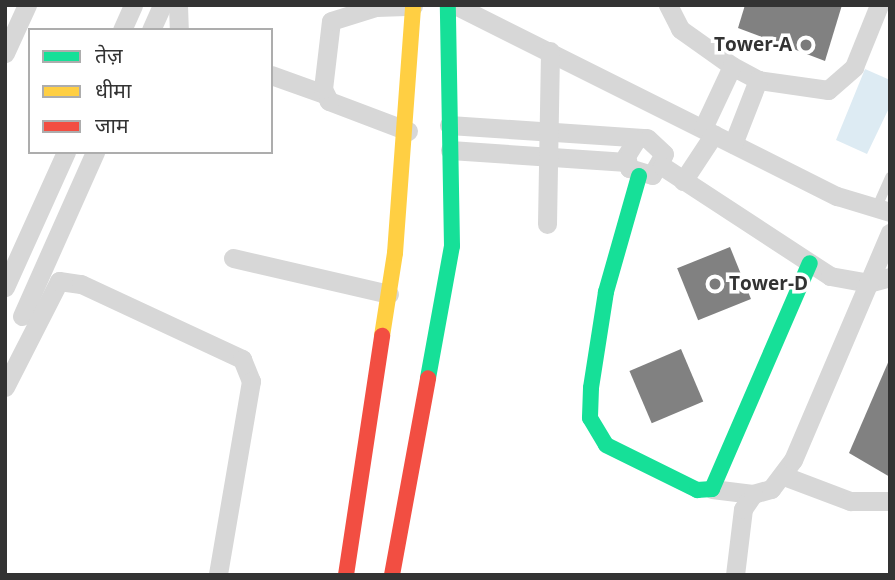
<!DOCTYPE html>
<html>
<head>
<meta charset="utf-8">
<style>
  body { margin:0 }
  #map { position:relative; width:895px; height:580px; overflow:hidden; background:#fff; font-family:"Open Sans","Noto Sans Devanagari",sans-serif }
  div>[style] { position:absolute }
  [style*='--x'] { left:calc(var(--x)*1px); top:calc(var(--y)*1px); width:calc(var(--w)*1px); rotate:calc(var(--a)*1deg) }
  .water>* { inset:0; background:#ddebf3 }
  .building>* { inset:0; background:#818181; transform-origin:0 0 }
  .lane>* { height:10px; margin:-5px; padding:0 5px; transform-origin:5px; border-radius:5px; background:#d7d7d7 }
  .street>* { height:19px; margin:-9.5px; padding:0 9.5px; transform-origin:9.5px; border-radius:9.5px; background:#d7d7d7 }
  .fast>* { height:16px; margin:-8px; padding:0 8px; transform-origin:8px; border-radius:8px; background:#16e098 }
  .slow>* { height:16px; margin:-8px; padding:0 8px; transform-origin:8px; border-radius:8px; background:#ffcf43 }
  .jam>* { height:16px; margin:-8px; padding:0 8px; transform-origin:8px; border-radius:8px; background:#f24e42 }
  .dots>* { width:19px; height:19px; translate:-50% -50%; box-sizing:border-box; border:4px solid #fff; border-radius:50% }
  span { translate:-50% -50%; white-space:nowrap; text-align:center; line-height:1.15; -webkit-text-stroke:7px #fff; paint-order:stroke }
  .poi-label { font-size:19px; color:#333; font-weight:700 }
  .right { translate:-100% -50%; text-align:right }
  .left { translate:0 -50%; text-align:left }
  .frame { position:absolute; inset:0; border:7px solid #333; pointer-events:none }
  .legend { position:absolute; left:28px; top:28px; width:245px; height:126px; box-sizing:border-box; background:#fff; border:2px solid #adadad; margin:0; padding:9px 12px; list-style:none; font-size:21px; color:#333 }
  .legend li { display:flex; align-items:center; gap:14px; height:35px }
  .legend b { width:35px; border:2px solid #adadad }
</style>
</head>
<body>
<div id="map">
  <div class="water">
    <div style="clip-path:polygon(865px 69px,890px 80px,890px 106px,867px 154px,836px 140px)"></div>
  </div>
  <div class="building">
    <div style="clip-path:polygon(745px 5px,842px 5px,825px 61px,738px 28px)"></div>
    <div style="left:730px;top:247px;width:56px;height:57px;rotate:68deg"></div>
    <div style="left:681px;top:349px;width:57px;height:56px;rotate:67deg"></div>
    <div style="clip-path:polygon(890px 358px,890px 477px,849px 453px)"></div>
  </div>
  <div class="lane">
    <div style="--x:876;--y:209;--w:35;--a:-66"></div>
  </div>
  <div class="street">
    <div style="--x:178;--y:5;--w:25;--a:88"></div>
    <div style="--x:455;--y:5;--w:427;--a:26.6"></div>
    <div style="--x:837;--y:196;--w:55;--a:16.8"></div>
    <div style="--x:668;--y:5;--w:27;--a:63"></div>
    <div style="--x:680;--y:29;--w:64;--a:35.4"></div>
    <div style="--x:732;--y:66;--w:30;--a:28"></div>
    <div style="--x:758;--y:80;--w:71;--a:8.1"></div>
    <div style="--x:828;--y:90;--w:35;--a:-41"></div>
    <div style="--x:854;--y:67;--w:67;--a:-68"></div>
    <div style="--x:122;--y:30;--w:27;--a:-66"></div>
    <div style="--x:151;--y:30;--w:27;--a:-66"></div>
    <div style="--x:5;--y:53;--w:53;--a:-65.4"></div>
    <div style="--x:271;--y:75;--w:56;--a:19.7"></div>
    <div style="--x:449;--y:125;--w:198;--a:3.8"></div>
    <div style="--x:647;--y:138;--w:23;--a:43"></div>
    <div style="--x:664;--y:154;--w:24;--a:120"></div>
    <div style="--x:652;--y:175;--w:24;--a:-163"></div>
    <div style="--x:629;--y:168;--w:12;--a:-104"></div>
    <div style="--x:626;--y:156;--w:19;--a:-58"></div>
    <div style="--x:703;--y:128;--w:68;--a:-64.9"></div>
    <div style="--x:408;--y:131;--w:85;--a:-159.2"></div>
    <div style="--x:329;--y:101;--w:13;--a:-117"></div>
    <div style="--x:323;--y:89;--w:68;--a:-83.3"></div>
    <div style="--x:331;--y:21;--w:47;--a:-17.3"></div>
    <div style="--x:376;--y:7;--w:37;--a:-2"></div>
    <div style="--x:733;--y:144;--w:69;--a:-68.7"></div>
    <div style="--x:450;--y:150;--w:177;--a:3.9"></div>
    <div style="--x:662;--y:166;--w:201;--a:33.2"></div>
    <div style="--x:830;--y:276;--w:39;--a:10"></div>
    <div style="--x:868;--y:283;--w:23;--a:-15"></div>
    <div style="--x:683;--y:181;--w:56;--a:-56.6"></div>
    <div style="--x:547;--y:224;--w:173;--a:-89"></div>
    <div style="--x:233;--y:258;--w:160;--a:13"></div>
    <div style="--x:5;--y:287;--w:148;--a:-65.7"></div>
    <div style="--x:22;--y:316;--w:180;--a:-66"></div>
    <div style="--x:5;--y:387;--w:119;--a:-63"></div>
    <div style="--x:59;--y:281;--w:22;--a:8"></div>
    <div style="--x:81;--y:284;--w:178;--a:25"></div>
    <div style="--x:242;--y:359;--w:24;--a:68"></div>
    <div style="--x:251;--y:381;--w:197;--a:99.7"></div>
    <div style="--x:784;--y:476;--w:71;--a:20.7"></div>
    <div style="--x:850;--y:501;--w:40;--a:0"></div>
    <div style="--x:712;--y:489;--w:41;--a:7"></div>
    <div style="--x:735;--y:575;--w:66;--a:-83.1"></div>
    <div style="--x:743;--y:509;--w:18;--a:-56"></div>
    <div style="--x:753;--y:494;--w:19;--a:-16"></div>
    <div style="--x:771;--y:489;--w:36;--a:-53"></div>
    <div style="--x:793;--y:460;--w:247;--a:-66.9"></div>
  </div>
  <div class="fast">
    <div style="--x:639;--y:176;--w:121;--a:105.9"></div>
    <div style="--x:606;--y:292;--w:97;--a:98.9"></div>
    <div style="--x:591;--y:388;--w:30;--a:92"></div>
    <div style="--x:590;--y:418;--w:31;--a:59"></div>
    <div style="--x:606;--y:445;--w:102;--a:26.3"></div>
    <div style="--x:697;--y:490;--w:15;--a:-4"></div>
    <div style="--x:712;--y:489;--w:246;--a:-66.6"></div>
    <div style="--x:428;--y:378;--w:134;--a:-79.7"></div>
    <div style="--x:452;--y:246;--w:241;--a:-91"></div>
  </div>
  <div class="slow">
    <div style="--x:382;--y:336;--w:84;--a:-81.1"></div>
    <div style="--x:395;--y:253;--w:249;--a:-85.8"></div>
  </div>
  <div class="jam">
    <div style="--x:346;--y:575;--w:242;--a:-81.4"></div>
    <div style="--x:392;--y:575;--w:200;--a:-79.6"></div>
  </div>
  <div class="dots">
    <div style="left:806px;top:45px;background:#7a7a7a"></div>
    <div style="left:715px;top:284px;background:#7a7a7a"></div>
  </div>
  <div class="poi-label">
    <span class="right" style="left:792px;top:45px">Tower-A</span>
    <span class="left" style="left:729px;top:284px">Tower-D</span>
  </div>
  <div class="frame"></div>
  <ul class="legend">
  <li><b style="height:9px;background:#16e098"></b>तेज़</li>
  <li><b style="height:9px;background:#ffcf43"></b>धीमा</li>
  <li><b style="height:9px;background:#f24e42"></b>जाम</li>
  </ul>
</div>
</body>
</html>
